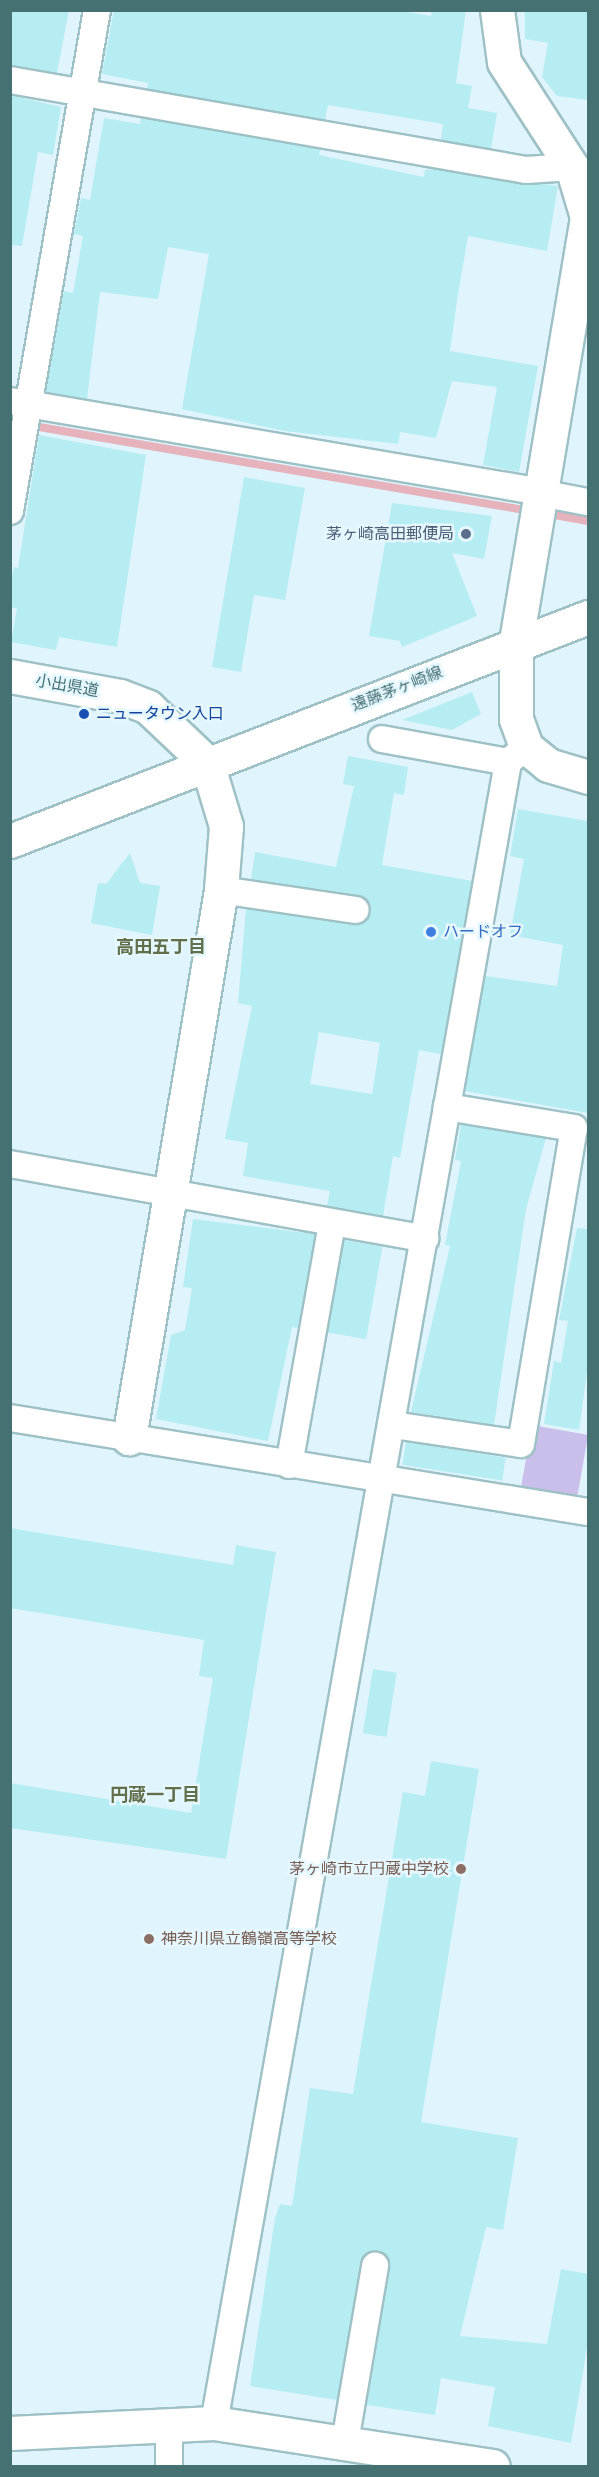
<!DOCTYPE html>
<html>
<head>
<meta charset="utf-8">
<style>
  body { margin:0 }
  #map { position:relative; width:599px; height:2477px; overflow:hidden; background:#dff4fd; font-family:"DejaVu Sans","Noto Sans JP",sans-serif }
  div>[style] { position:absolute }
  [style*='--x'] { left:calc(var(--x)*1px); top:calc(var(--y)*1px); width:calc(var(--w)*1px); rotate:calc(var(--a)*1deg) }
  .green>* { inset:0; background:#cabeea; transform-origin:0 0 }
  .stream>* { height:8px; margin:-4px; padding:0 4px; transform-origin:4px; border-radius:4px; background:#e6b3bc }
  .building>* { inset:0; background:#b6edf2; transform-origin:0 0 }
  .roads { filter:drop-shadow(2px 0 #9ec1c5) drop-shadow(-2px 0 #9ec1c5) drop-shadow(0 2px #9ec1c5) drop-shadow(0 -2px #9ec1c5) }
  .street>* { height:26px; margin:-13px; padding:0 13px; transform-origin:13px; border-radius:13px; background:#fff }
  .secondary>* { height:33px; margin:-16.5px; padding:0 16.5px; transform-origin:16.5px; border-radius:16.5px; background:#fff }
  .dots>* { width:16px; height:16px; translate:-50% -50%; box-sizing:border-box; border:3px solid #e5f7ff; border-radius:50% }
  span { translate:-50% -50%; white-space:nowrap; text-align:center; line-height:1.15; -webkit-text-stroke:5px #e5f7ff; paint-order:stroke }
  .service-label { font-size:16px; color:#4e5e75 }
  .right { translate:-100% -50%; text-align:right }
  .street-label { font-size:16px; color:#467173 }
  .transit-label { font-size:16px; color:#164399 }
  .left { translate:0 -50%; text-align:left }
  .shop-label { font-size:16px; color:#366cbe }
  .education-label { font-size:16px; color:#785e54 }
  .neighbourhood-label { font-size:18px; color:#626f4a; font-weight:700 }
  .frame { position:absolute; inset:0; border:12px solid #467173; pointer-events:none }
</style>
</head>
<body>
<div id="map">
  <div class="green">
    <div style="left:532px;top:1425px;width:57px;height:63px;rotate:10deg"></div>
  </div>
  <div class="stream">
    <div style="--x:10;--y:422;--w:528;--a:9.71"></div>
    <div style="--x:543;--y:513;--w:46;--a:10.1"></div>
  </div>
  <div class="building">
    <div style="clip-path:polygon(10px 10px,69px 10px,57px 73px,10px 65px)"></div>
    <div style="clip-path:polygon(114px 10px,396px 10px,431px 16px,432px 10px,466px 10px,456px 83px,472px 86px,468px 108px,497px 113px,491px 149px,441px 140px,443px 124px,328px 105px,325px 120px,147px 89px,148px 83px,102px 74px)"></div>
    <div style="clip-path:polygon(525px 10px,588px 10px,588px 100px,557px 96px,542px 77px,548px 43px,525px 39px)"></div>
    <div style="clip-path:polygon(10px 95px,61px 107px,53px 155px,38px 152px,22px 246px,10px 245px)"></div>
    <div style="clip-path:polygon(104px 118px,140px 124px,141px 118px,320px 149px,319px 155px,424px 177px,425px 170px,436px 169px,558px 186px,547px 251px,468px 236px,458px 294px,450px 351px,538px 366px,519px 472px,483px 465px,497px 387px,452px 381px,436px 438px,400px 432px,398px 444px,285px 431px,182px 409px,209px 254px,168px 247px,158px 299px,100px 292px,87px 399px,46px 392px,64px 291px,73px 293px,83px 236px,74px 234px,81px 198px,90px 200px)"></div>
    <div style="clip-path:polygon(39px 435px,146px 455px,117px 647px,59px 637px,56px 650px,11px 642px,17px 608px,10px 607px,10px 585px,14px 567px,18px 568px)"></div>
    <div style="clip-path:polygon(244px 477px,305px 488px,285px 600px,254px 595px,241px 672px,212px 667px)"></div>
    <div style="clip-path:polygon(392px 503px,492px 516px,484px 559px,452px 553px,477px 616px,402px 647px,400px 641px,369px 636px)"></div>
    <div style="clip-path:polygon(472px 692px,481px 714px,452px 730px,402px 720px)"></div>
    <div style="clip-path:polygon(evenodd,348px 756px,408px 767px,404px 795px,394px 793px,382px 865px,472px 881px,441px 1054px,419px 1050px,400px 1158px,393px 1156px,383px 1216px,327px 1206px,330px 1191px,243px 1176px,248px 1143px,225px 1139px,252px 1006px,238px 1003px,246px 909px,354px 925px,371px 913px,370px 904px,358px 895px,251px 879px,255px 852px,336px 867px,354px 786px,343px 784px,348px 756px,319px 1032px,380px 1043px,372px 1094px,310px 1084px,319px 1032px)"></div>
    <div style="clip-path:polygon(518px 809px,588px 821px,588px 1113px,465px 1091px,485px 976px,557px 986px,563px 945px,510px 935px,524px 859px,510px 856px)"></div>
    <div style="clip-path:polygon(130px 853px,140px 883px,160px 886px,152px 935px,91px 923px,98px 883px,106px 884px)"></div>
    <div style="clip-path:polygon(461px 1124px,546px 1138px,526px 1209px,494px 1425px,411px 1412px,450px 1246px,445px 1245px,461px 1161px,455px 1160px)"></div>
    <div style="clip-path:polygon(193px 1219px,315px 1234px,298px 1328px,292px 1327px,268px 1441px,156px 1419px,171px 1335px,185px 1330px,192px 1288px,183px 1287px)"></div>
    <div style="clip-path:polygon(577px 1228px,588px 1229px,588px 1365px,579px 1430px,544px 1424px,554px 1361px,561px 1363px,568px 1321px,559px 1320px)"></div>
    <div style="left:344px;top:1240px;width:39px;height:94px;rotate:10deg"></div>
    <div style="left:406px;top:1442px;width:101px;height:23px;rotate:9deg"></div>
    <div style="clip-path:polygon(10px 1528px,233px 1565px,236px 1545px,276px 1552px,226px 1859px,10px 1828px,10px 1783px,191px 1813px,213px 1678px,199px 1676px,204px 1640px,10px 1608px)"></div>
    <div style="left:373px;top:1669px;width:24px;height:65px;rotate:9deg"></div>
    <div style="clip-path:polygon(431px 1761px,479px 1769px,421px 2122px,518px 2138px,503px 2230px,486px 2227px,460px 2336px,547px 2344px,561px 2269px,588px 2274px,588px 2342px,571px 2443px,488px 2426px,495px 2387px,441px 2378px,435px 2415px,367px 2405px,390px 2269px,378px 2251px,369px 2252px,360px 2263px,337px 2400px,250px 2386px,275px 2218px,280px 2204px,292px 2206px,310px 2088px,353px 2094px,403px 1792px,425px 1796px)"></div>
  </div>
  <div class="roads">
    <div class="street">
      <div style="--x:10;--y:80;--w:524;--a:9.89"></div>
      <div style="--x:526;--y:170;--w:46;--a:-3.7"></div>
      <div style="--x:10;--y:401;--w:540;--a:9.71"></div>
      <div style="--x:556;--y:496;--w:33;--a:11"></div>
      <div style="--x:10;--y:511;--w:508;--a:-80.15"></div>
      <div style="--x:382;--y:739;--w:128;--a:10.3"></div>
      <div style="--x:221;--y:890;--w:136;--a:8.4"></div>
      <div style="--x:10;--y:1164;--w:422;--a:10.2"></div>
      <div style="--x:10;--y:1418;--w:586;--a:9.24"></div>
      <div style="--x:393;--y:1425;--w:129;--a:8.4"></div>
      <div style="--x:521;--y:1444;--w:320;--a:-80.5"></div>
      <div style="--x:574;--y:1128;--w:129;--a:-170.6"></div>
      <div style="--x:289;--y:1465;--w:234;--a:-79.9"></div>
      <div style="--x:214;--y:2423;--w:1687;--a:-79.96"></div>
      <div style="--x:508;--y:762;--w:23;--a:-40"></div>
      <div style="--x:169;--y:2424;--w:42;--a:90"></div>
      <div style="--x:345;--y:2442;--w:179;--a:-80.3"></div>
    </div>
    <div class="secondary">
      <div style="--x:497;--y:10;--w:52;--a:82.3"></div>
      <div style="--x:504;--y:62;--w:125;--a:57.1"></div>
      <div style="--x:572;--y:167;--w:52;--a:73.3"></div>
      <div style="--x:587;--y:217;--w:432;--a:99.5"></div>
      <div style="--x:516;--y:643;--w:76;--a:90"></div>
      <div style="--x:516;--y:719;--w:30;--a:70"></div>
      <div style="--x:526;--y:747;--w:28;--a:39"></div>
      <div style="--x:548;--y:765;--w:42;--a:16.7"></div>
      <div style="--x:10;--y:676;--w:112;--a:10.3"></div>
      <div style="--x:120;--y:696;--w:30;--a:21"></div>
      <div style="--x:148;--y:707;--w:81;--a:43.5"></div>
      <div style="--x:207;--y:763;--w:66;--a:73.2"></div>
      <div style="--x:226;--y:826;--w:64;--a:94.5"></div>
      <div style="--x:221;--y:890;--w:556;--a:99.53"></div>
      <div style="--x:10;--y:841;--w:620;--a:-21.18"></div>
      <div style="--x:10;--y:2433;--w:204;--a:-2.8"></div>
      <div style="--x:214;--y:2423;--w:282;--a:8.8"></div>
    </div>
  </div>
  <div class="dots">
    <div style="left:466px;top:534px;background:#5c6f8a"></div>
    <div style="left:84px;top:714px;background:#1a4fb4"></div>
    <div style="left:431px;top:932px;background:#3f7fe0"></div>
    <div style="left:461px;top:1869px;background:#8d6e63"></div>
    <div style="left:149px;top:1939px;background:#8d6e63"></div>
  </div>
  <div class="service-label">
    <span class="right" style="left:454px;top:534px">茅ヶ崎高田郵便局</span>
  </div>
  <div class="street-label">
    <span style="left:67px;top:686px;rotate:10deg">小出県道</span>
    <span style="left:397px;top:689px;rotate:-21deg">遠藤茅ヶ崎線</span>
  </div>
  <div class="transit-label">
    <span class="left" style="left:96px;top:714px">ニュータウン入口</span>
  </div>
  <div class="shop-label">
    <span class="left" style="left:443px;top:932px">ハードオフ</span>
  </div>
  <div class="education-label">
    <span class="right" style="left:449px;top:1869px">茅ヶ崎市立円蔵中学校</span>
    <span class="left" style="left:161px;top:1939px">神奈川県立鶴嶺高等学校</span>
  </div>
  <div class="neighbourhood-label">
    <span style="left:161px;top:947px">高田五丁目</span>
    <span style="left:155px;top:1795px">円蔵一丁目</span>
  </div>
  <div class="frame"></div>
</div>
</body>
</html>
